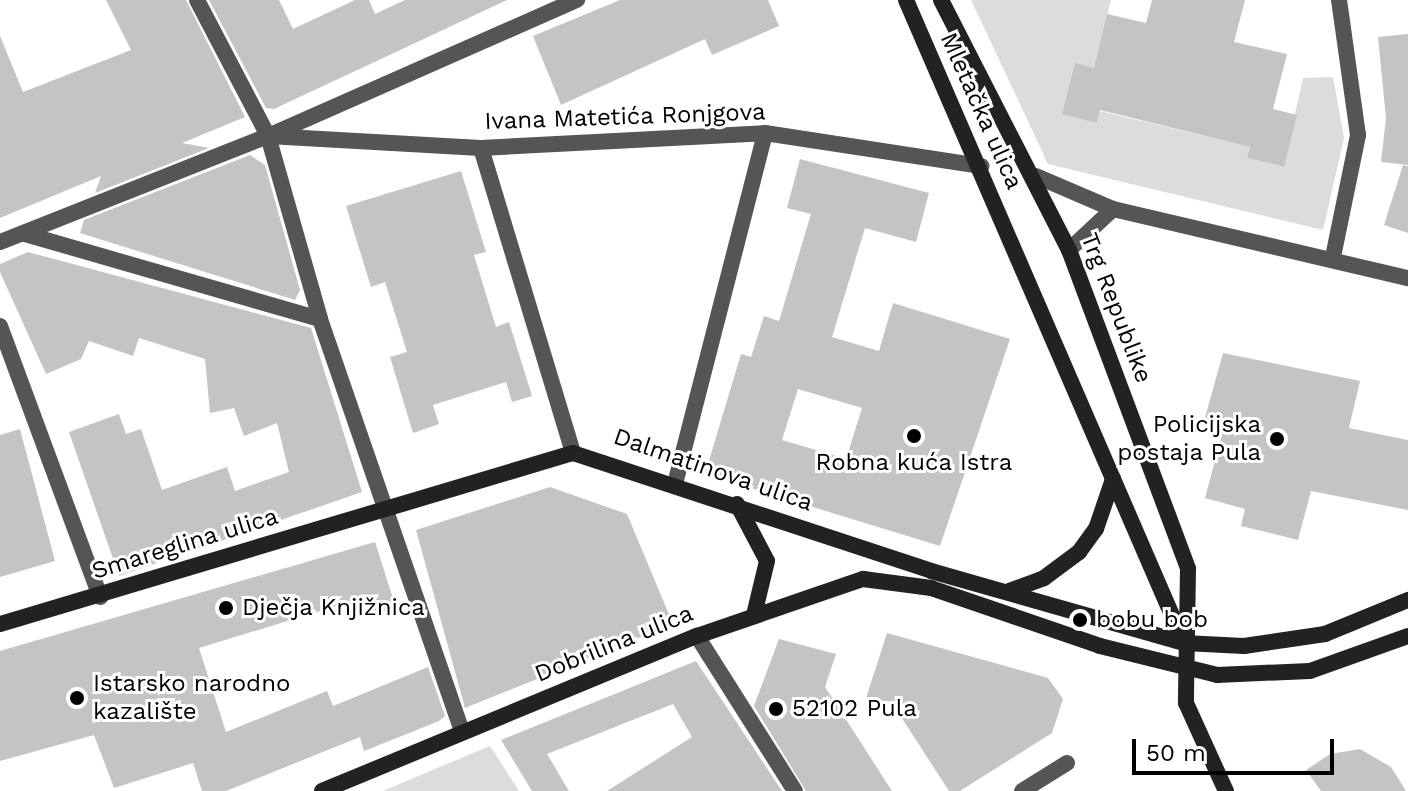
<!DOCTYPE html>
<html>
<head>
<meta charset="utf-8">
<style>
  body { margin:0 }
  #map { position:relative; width:1408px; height:791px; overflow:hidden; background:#fff; font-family:"Work Sans",sans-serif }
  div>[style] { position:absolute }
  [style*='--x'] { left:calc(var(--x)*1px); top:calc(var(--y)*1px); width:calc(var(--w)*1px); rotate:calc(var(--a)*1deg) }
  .green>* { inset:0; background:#dcdcdc }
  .building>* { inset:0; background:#c4c4c4 }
  .street>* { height:16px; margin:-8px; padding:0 8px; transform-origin:8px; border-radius:8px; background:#555 }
  .secondary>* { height:16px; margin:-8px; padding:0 8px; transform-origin:8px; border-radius:8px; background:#222 }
  .dots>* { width:22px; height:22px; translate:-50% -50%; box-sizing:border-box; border:4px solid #fff; border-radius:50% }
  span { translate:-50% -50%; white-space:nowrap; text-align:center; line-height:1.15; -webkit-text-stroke:6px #fff; paint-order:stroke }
  .street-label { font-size:24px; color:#000 }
  .poi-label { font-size:24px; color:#000 }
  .right { translate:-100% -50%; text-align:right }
  .left { translate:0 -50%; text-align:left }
  .scale { position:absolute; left:1132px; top:739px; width:202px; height:36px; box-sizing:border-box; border:4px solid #000; border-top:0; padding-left:10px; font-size:24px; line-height:28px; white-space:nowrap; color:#000; -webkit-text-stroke:6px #fff; paint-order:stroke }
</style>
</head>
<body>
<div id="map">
  <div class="green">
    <div style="clip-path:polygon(971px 0,1111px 0,1094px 68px,1075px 64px,1097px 123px,1100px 111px,1250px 147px,1247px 158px,1283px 167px,1303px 78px,1333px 77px,1344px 138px,1323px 230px,1048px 164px)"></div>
    <div style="clip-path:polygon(490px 746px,519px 791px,383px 791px,442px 766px)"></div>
  </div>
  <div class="building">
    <div style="clip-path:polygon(106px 0,186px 0,245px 117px,182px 143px,209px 148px,95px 193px,101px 176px,0 218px,0 36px,23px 92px,131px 50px)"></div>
    <div style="clip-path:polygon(209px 0,279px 0,293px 29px,355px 0,369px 0,375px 14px,405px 0,507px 0,274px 109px,266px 108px)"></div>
    <div style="clip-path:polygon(620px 0,768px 0,779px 26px,712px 55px,705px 39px,561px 105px,533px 36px)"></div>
    <div style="clip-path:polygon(1152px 0,1245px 0,1234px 42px,1287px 54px,1273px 109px,1297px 115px,1284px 167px,1247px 158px,1250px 147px,1100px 110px,1097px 123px,1062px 114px,1075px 63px,1094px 68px,1107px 14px,1146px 23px)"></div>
    <div style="clip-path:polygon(1408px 34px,1408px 165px,1381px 162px,1386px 118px,1378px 37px)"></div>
    <div style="clip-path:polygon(250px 155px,265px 165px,300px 290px,295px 300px,80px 233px,84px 220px)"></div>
    <div style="clip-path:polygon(evenodd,800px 159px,929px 193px,916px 242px,865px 228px,832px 337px,879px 351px,893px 303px,1010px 339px,940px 546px,705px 474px,741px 354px,751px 357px,764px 316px,779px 321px,811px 214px,787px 208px,800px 159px,798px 389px,862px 408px,846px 459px,782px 440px,798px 389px)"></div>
    <div style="clip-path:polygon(1403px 165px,1408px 166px,1408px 233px,1384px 225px)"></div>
    <div style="clip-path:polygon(461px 171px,486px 252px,474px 255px,496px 327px,509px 322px,532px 396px,512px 402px,506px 382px,433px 405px,439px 424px,413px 433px,390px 357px,407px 352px,385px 282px,371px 287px,346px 206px)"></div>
    <div style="clip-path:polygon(28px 252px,311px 328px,362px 492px,119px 576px,69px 432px,119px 414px,126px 434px,141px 429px,162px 490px,227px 467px,235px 491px,289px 472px,277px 423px,244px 436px,234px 408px,210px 413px,205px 359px,139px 338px,133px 356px,89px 341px,81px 359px,46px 374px,0 272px,0 264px)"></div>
    <div style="clip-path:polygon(1223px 353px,1360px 381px,1349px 428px,1408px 440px,1408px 510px,1311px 491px,1298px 540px,1241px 526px,1245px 509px,1205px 498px,1223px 431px,1203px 425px)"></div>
    <div style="clip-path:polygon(20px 429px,55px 561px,0 577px,0 435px)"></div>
    <div style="clip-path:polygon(550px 487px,627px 514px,673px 624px,465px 708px,416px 530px)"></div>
    <div style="clip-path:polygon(375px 542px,396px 608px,375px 615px,369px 596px,199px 648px,226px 732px,327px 691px,333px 706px,428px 667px,445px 716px,439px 721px,364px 751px,360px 737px,226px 791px,202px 791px,193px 763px,114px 788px,94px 735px,0 761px,0 651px)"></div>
    <div style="clip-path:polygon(887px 633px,1048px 678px,1063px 699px,1052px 733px,960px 791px,949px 791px,892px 703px,866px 698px)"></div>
    <div style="clip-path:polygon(779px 639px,836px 654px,825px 687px,892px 791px,806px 791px,754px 706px)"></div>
    <div style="clip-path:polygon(696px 661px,782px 791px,607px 791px,692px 737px,673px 704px,547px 754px,569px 791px,532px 791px,501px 740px)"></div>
    <div style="clip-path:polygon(1360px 749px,1391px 767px,1406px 791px,1321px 791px,1306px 770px,1330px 754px)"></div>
  </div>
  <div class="street">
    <div style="--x:197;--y:0;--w:153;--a:62.4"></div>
    <div style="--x:268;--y:136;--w:190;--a:74.1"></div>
    <div style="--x:320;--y:319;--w:437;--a:71"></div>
    <div style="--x:268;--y:136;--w:213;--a:3.2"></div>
    <div style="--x:481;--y:148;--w:284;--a:-3"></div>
    <div style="--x:765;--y:133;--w:219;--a:8.7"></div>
    <div style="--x:481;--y:148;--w:319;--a:73.2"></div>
    <div style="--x:1036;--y:176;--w:84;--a:23.2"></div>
    <div style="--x:1113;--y:209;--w:303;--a:13.2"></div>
    <div style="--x:25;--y:234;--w:307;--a:16.1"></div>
    <div style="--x:0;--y:242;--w:288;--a:-21.6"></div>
    <div style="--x:268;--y:136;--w:338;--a:-23.8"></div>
    <div style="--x:1069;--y:250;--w:60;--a:-43"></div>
    <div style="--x:1333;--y:257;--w:125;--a:-78.4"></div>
    <div style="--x:1358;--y:135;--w:136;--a:-98"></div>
    <div style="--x:0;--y:326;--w:289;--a:69.7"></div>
    <div style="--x:675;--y:484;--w:362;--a:-75.6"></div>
    <div style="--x:697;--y:636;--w:183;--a:57.7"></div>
    <div style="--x:1022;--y:791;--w:53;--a:-31.9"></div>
  </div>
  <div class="secondary">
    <div style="--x:906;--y:0;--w:701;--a:66.62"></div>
    <div style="--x:941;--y:0;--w:281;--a:62.9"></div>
    <div style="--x:1069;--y:250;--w:340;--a:69.5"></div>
    <div style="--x:1188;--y:569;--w:134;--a:90.9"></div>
    <div style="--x:1186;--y:703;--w:97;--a:65.6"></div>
    <div style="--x:737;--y:504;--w:64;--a:62.2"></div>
    <div style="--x:767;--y:561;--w:56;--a:103.5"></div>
    <div style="--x:1009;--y:591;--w:37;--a:-20"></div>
    <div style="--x:1044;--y:578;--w:44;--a:-36.6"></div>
    <div style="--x:1079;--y:552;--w:29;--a:-54"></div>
    <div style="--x:1096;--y:529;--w:53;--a:-71.2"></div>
    <div style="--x:0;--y:624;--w:598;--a:-16.62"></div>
    <div style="--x:573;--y:453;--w:377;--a:18.2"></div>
    <div style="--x:931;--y:571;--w:263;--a:15.9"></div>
    <div style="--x:1184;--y:643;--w:60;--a:2.9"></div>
    <div style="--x:1244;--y:646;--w:82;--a:-8.4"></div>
    <div style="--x:1325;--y:634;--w:90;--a:-22.3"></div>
    <div style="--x:322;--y:791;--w:406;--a:-22.5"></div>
    <div style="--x:697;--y:636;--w:176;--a:-19"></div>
    <div style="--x:863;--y:579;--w:69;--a:7.5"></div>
    <div style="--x:931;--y:588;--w:179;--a:18.9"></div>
    <div style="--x:1100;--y:646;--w:121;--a:13.9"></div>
    <div style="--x:1217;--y:675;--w:93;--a:-2.5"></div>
    <div style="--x:1310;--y:671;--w:104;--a:-19.7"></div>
  </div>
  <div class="dots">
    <div style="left:914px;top:436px;background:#000"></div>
    <div style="left:1277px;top:439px;background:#000"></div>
    <div style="left:226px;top:608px;background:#000"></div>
    <div style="left:1080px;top:620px;background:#000"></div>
    <div style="left:77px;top:698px;background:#000"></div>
    <div style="left:776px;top:709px;background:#000"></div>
  </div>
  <div class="street-label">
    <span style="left:981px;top:111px;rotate:66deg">Mletačka ulica</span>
    <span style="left:625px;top:117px;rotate:-2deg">Ivana Matetića Ronjgova</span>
    <span style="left:1116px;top:308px;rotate:69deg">Trg Republike</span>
    <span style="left:713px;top:470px;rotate:19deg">Dalmatinova ulica</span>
    <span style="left:185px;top:544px;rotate:-17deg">Smareglina ulica</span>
    <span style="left:614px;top:644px;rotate:-22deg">Dobrilina ulica</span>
  </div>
  <div class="poi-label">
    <span class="right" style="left:1261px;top:439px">Policijska<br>postaja Pula</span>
    <span style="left:914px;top:463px">Robna kuća Istra</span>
    <span class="left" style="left:242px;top:608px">Dječja Knjižnica</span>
    <span class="left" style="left:1096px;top:620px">bobu bob</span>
    <span class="left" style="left:93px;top:698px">Istarsko narodno<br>kazalište</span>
    <span class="left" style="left:792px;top:709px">52102 Pula</span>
  </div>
  <div class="scale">50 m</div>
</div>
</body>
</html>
